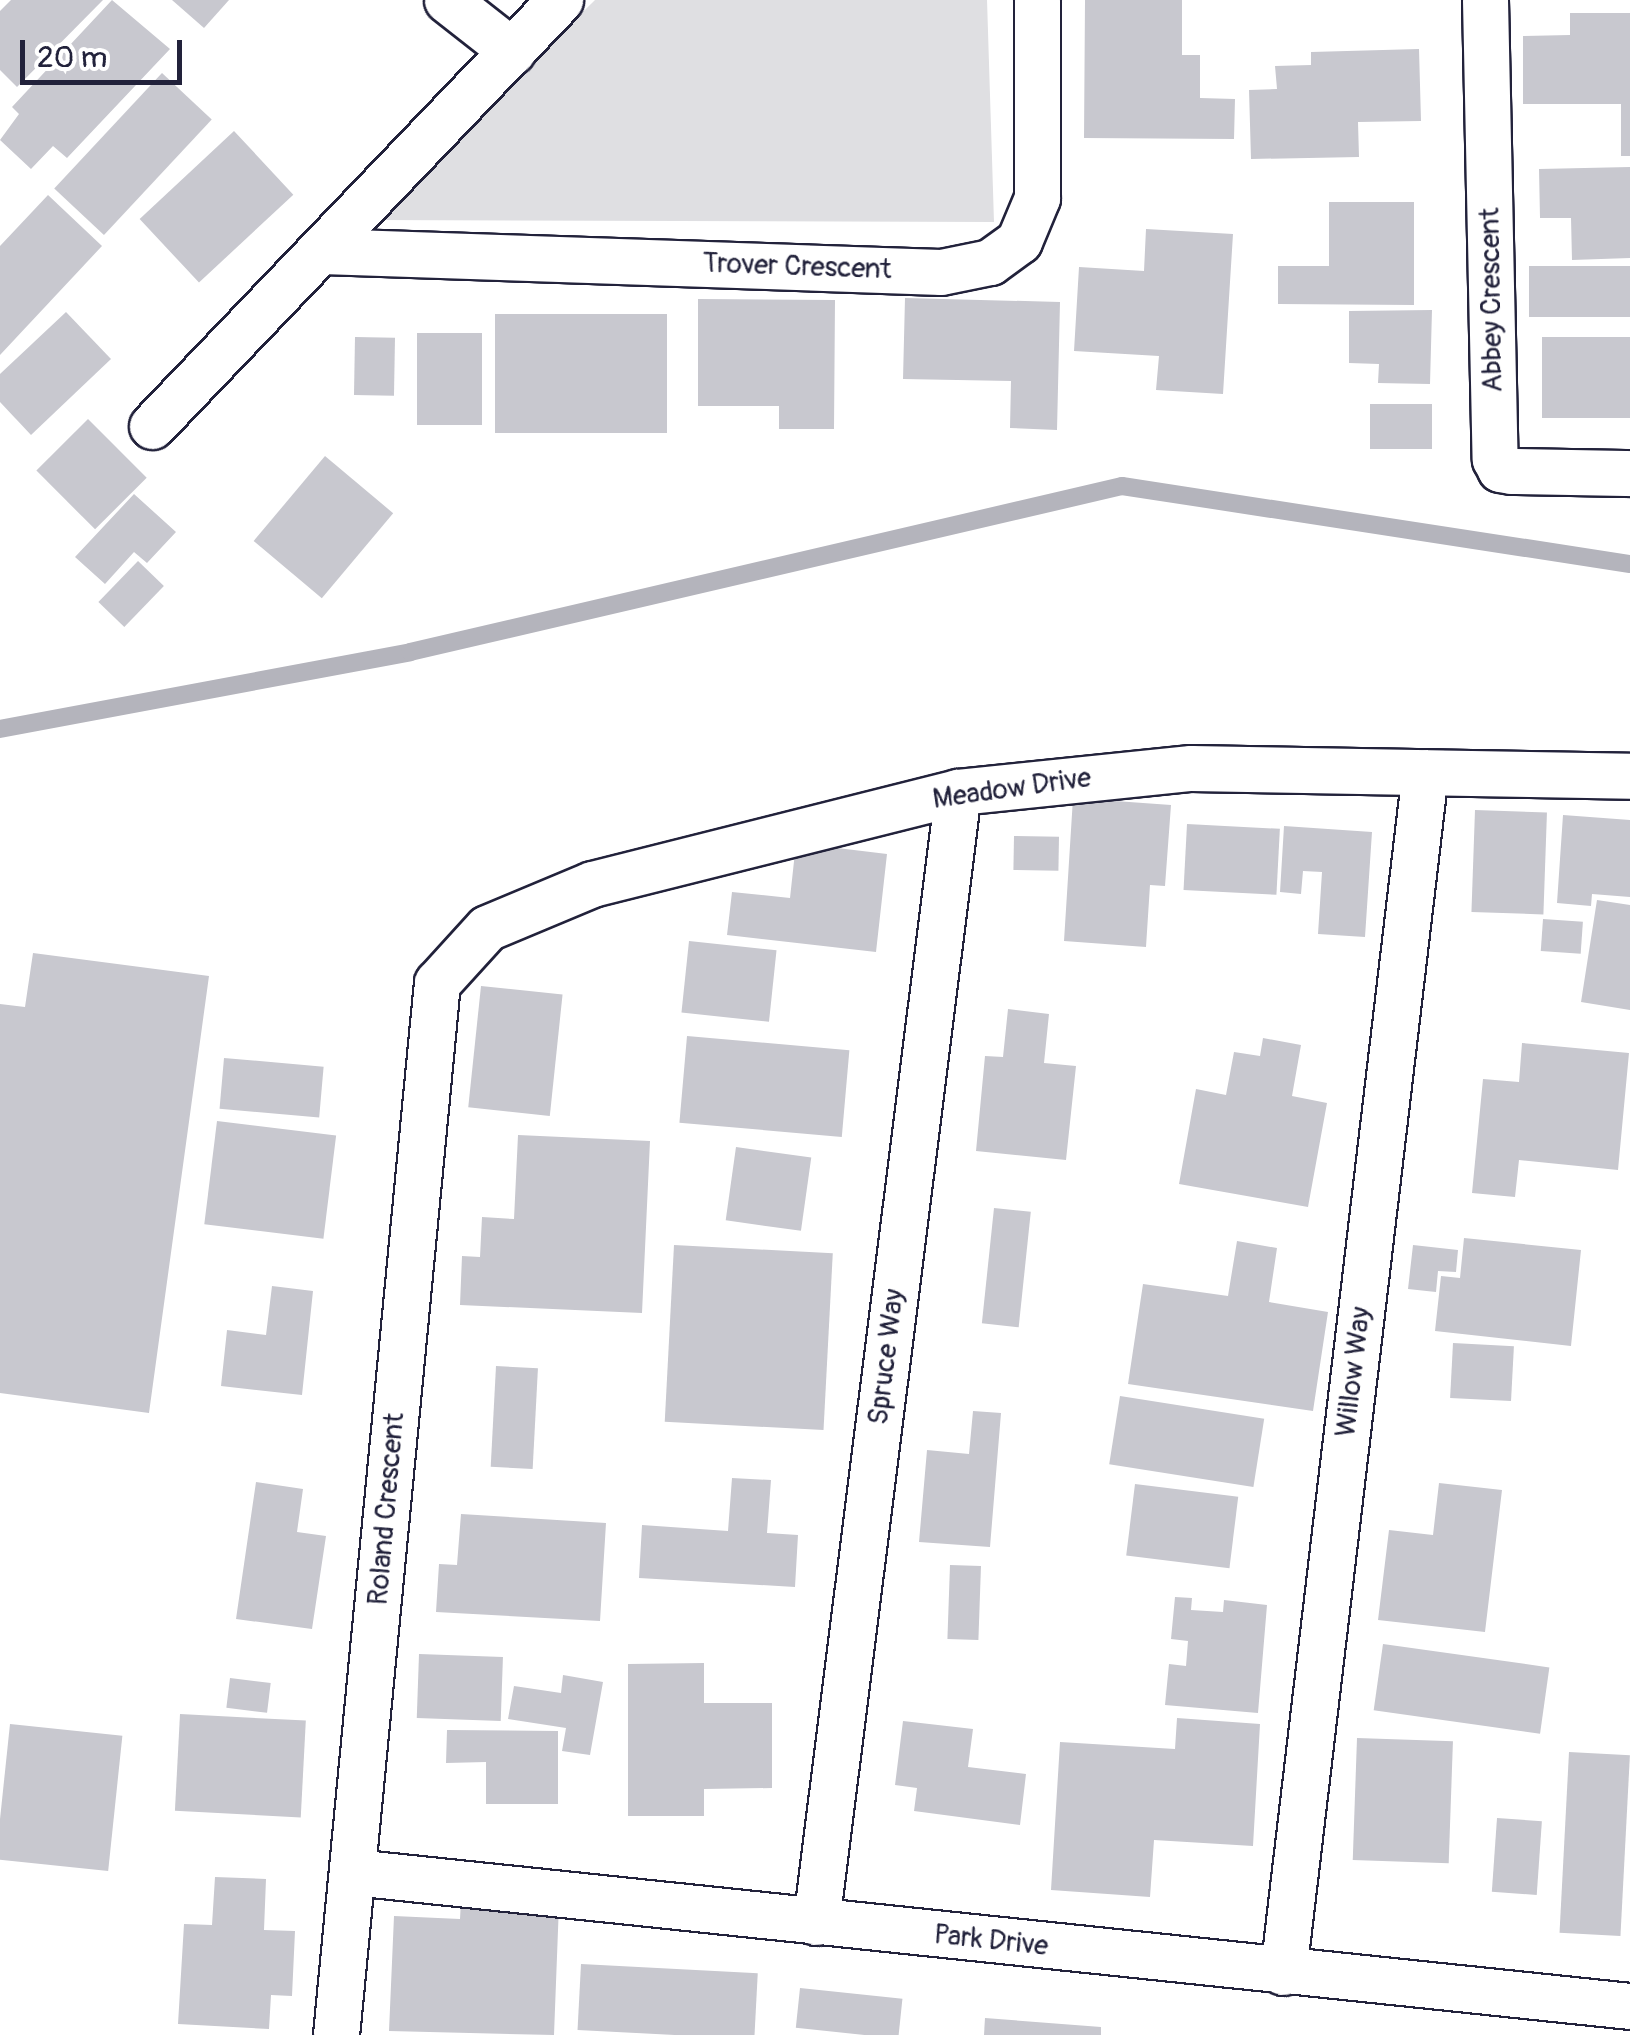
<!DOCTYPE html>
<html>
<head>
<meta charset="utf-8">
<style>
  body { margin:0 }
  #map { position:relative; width:1630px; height:2035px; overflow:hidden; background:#fff; font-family:Pangolin,sans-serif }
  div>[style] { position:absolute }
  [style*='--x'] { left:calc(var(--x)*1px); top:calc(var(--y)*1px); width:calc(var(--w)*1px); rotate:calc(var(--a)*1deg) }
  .green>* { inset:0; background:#dfdfe2 }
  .stream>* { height:18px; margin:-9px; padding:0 9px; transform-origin:9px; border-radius:9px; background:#b4b4bc }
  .building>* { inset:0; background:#c8c8cf; transform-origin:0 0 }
  .roads { filter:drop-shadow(2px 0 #22223b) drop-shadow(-2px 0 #22223b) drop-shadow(0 2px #22223b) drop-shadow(0 -2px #22223b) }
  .street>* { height:45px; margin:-22.5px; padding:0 22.5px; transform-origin:22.5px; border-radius:22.5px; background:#fff }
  span { translate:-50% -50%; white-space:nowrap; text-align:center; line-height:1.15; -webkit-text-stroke:9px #fff; paint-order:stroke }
  .street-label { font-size:28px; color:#22223b }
  .scale { position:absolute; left:20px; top:40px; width:162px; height:45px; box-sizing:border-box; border:5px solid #22223b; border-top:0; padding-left:12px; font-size:30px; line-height:35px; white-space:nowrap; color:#22223b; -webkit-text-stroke:8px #fff; paint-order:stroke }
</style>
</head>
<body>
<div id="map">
  <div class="green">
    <div style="clip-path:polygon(595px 0,987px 0,994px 222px,373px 220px)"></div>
  </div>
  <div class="stream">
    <div style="--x:0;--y:729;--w:417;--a:-10.6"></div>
    <div style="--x:410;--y:652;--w:731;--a:-13.12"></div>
    <div style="--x:1122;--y:486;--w:514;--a:8.73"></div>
  </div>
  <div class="building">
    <div style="clip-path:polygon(11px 0,103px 0,17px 87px,0 70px,0 11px)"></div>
    <div style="clip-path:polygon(112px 0,170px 49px,67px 158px,53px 146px,31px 169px,0 140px,19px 114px,12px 107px)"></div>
    <div style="clip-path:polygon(172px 0,229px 0,204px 28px)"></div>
    <div style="clip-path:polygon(1085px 0,1182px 0,1182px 55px,1200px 55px,1200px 98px,1235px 99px,1234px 139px,1084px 138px)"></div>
    <div style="clip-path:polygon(1570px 13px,1630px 13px,1630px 156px,1621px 156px,1621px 104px,1523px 104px,1523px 36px,1570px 35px)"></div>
    <div style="clip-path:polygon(1419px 49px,1421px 121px,1358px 122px,1359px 157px,1251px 159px,1249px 90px,1277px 89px,1275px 66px,1311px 65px,1311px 52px)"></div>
    <div style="left:162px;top:73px;width:68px;height:158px;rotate:43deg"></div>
    <div style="left:234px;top:131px;width:87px;height:129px;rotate:47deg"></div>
    <div style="clip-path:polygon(1630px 167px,1630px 258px,1572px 260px,1571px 218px,1540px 218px,1539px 169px)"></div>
    <div style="clip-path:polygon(48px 195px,102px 246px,0 355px,0 246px)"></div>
    <div style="clip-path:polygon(1329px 202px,1414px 202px,1414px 305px,1278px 304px,1278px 266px,1329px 266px)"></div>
    <div style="clip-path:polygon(1146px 229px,1233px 234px,1223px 394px,1156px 390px,1159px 356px,1074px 351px,1079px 267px,1144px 271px)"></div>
    <div style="left:1630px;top:266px;width:51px;height:101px;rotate:90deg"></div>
    <div style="clip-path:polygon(905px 298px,1060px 302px,1057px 430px,1010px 428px,1011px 381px,903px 379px)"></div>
    <div style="clip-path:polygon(698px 299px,835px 300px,834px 429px,779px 429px,779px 406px,698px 406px)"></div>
    <div style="clip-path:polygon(1432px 310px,1430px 384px,1378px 383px,1379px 364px,1349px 363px,1349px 311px)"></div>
    <div style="clip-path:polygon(66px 312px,111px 359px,31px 435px,0 402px,0 374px)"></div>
    <div style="left:667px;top:314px;width:119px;height:172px;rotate:90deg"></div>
    <div style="left:482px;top:333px;width:92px;height:65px;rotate:90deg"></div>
    <div style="left:355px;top:337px;width:40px;height:58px;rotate:1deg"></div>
    <div style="left:1630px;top:337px;width:81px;height:88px;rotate:90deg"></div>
    <div style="left:1370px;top:404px;width:62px;height:45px"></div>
    <div style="left:88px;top:419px;width:83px;height:73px;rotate:45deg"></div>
    <div style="left:325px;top:456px;width:89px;height:111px;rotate:40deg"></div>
    <div style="clip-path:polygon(134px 494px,176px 532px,147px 563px,134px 552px,105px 584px,75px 557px)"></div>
    <div style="left:138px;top:561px;width:36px;height:57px;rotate:44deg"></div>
    <div style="clip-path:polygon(1073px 798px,1171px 805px,1165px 886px,1150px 885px,1146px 947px,1064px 941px)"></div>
    <div style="left:1475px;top:810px;width:72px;height:102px;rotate:2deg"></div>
    <div style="clip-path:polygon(1563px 815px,1630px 820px,1630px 897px,1592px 894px,1591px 906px,1557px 903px)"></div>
    <div style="left:1187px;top:824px;width:93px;height:66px;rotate:3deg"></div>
    <div style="clip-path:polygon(1284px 826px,1372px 832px,1365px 937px,1318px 934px,1322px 872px,1303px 871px,1301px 894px,1280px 892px)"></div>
    <div style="left:1014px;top:836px;width:45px;height:34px;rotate:1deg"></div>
    <div style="clip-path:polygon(796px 843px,887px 854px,876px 952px,727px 935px,732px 892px,790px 898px)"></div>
    <div style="clip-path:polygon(1597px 900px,1630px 905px,1630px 1010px,1581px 1002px)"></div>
    <div style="left:1543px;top:919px;width:40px;height:32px;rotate:4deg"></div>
    <div style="left:689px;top:941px;width:88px;height:72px;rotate:6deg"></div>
    <div style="clip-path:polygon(33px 953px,209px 976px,149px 1413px,0 1393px,0 1004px,25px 1007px)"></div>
    <div style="left:481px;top:986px;width:82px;height:122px;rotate:6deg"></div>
    <div style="clip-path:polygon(1008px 1009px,1049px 1014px,1044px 1063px,1076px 1066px,1066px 1160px,976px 1151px,985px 1056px,1003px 1057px)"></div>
    <div style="left:687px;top:1036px;width:163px;height:87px;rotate:5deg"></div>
    <div style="clip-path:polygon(1263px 1038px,1301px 1045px,1292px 1096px,1327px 1103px,1308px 1207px,1179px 1184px,1196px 1089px,1226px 1095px,1234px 1052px,1260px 1056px)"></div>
    <div style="clip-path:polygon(1522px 1043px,1629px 1053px,1618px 1170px,1519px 1160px,1515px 1197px,1472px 1193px,1483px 1079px,1519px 1082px)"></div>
    <div style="left:224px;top:1058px;width:100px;height:51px;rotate:5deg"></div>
    <div style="left:217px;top:1121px;width:120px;height:104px;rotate:7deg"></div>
    <div style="clip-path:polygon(518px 1135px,650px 1141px,642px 1313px,460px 1305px,462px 1256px,480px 1257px,482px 1217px,514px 1219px)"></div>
    <div style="left:736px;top:1147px;width:76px;height:74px;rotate:8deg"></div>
    <div style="left:994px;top:1208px;width:37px;height:116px;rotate:6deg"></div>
    <div style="clip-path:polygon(1464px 1238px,1581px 1250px,1571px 1346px,1435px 1331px,1441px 1276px,1460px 1278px)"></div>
    <div style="clip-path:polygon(1237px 1241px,1277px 1248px,1269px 1302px,1328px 1312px,1313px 1411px,1128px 1384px,1143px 1284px,1228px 1296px)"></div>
    <div style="left:674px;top:1245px;width:159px;height:177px;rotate:3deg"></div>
    <div style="clip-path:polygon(1413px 1245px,1458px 1250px,1456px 1272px,1438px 1271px,1436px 1292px,1408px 1289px)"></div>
    <div style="clip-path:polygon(272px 1286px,313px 1291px,302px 1395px,221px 1386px,227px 1330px,266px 1335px)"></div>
    <div style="left:1453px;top:1343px;width:61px;height:55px;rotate:3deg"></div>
    <div style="left:496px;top:1366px;width:42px;height:101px;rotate:3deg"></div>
    <div style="left:1120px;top:1396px;width:146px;height:69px;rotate:9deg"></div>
    <div style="clip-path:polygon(973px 1411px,1001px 1413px,990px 1547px,919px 1542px,927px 1450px,969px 1454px)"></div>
    <div style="clip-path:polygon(732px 1478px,771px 1480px,767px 1533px,798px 1535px,795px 1587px,639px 1578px,642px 1525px,728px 1531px)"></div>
    <div style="clip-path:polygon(256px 1482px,303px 1489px,297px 1532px,326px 1536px,312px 1629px,236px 1619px)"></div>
    <div style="clip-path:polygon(1439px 1483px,1502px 1490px,1485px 1632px,1378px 1620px,1389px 1530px,1433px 1535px)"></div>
    <div style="left:1135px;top:1484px;width:104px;height:72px;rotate:7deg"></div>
    <div style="clip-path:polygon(461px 1514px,606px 1523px,600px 1621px,436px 1612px,439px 1564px,457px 1565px)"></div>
    <div style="left:950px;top:1565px;width:31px;height:74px;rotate:2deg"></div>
    <div style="clip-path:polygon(1175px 1597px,1192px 1598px,1191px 1610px,1223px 1612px,1224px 1600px,1267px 1605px,1258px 1713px,1165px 1705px,1169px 1664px,1186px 1666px,1188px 1641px,1171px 1639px)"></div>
    <div style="left:1383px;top:1644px;width:168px;height:67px;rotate:8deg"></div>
    <div style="left:419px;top:1654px;width:84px;height:64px;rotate:2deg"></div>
    <div style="clip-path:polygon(704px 1663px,704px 1703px,772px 1703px,772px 1788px,704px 1789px,704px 1816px,628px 1816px,628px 1664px)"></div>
    <div style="clip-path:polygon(563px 1675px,603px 1682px,590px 1755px,562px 1751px,566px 1728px,508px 1719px,514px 1686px,561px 1693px)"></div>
    <div style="left:230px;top:1678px;width:41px;height:30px;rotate:7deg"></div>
    <div style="left:180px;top:1714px;width:126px;height:97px;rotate:3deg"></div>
    <div style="clip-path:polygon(1177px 1718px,1260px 1724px,1253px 1846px,1154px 1840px,1150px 1897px,1051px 1890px,1060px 1742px,1175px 1749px)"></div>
    <div style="clip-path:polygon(903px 1721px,973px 1729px,968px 1767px,1026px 1774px,1020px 1825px,914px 1811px,917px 1788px,895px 1785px)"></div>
    <div style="left:10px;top:1724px;width:113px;height:136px;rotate:6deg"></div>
    <div style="clip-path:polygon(447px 1730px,558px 1731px,558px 1804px,486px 1804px,486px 1762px,446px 1763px)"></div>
    <div style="left:1357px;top:1738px;width:96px;height:122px;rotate:2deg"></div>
    <div style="left:1569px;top:1752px;width:61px;height:181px;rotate:3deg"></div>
    <div style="left:1497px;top:1818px;width:45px;height:74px;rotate:4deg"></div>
    <div style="clip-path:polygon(215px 1877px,266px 1879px,264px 1930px,295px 1931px,292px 1996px,271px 1995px,269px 2029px,178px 2024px,184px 1924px,212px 1925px)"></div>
    <div style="clip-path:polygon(461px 1900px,559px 1904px,554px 2035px,389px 2031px,394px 1916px,460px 1919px)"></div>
    <div style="left:581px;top:1964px;width:177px;height:66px;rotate:3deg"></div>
    <div style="left:800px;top:1988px;width:103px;height:40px;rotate:6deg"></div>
    <div style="clip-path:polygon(985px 2018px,1101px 2027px,1101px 2035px,984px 2035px)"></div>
  </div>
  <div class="roads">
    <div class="street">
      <div style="--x:447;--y:0;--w:83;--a:38.1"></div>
      <div style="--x:1485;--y:0;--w:459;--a:88.8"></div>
      <div style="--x:1495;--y:459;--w:11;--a:63"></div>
      <div style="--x:1500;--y:469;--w:11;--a:10"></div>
      <div style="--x:1511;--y:471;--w:119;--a:1"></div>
      <div style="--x:322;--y:251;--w:619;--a:1.94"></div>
      <div style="--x:941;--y:272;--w:50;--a:-11.5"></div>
      <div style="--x:990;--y:262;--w:36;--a:-36"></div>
      <div style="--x:1019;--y:241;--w:47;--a:-67.3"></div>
      <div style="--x:1037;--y:198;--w:198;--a:-90"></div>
      <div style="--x:152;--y:426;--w:590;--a:-46.24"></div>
      <div style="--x:353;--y:1872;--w:1284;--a:5.99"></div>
      <div style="--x:816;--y:1922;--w:1139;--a:-82.84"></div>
      <div style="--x:1283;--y:1972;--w:1208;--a:-83.25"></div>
      <div style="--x:336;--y:2035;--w:1057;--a:-84.52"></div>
      <div style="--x:437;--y:983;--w:74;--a:-47.7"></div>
      <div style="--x:487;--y:928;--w:114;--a:-22.7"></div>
      <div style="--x:592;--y:884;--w:377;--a:-14.1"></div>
      <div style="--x:958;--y:792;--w:234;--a:-5.9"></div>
      <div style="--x:1191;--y:768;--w:439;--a:1"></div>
    </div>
  </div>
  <div class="street-label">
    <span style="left:797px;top:267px;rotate:2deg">Trover Crescent</span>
    <span style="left:1492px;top:300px;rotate:-91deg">Abbey Crescent</span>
    <span style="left:1012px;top:789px;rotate:-8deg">Meadow Drive</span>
    <span style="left:887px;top:1357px;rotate:-83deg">Spruce Way</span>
    <span style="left:1354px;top:1372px;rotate:-83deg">Willow Way</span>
    <span style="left:387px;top:1509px;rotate:-85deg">Roland Crescent</span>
    <span style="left:991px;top:1941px;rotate:6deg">Park Drive</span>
  </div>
  <div class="scale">20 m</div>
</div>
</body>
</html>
